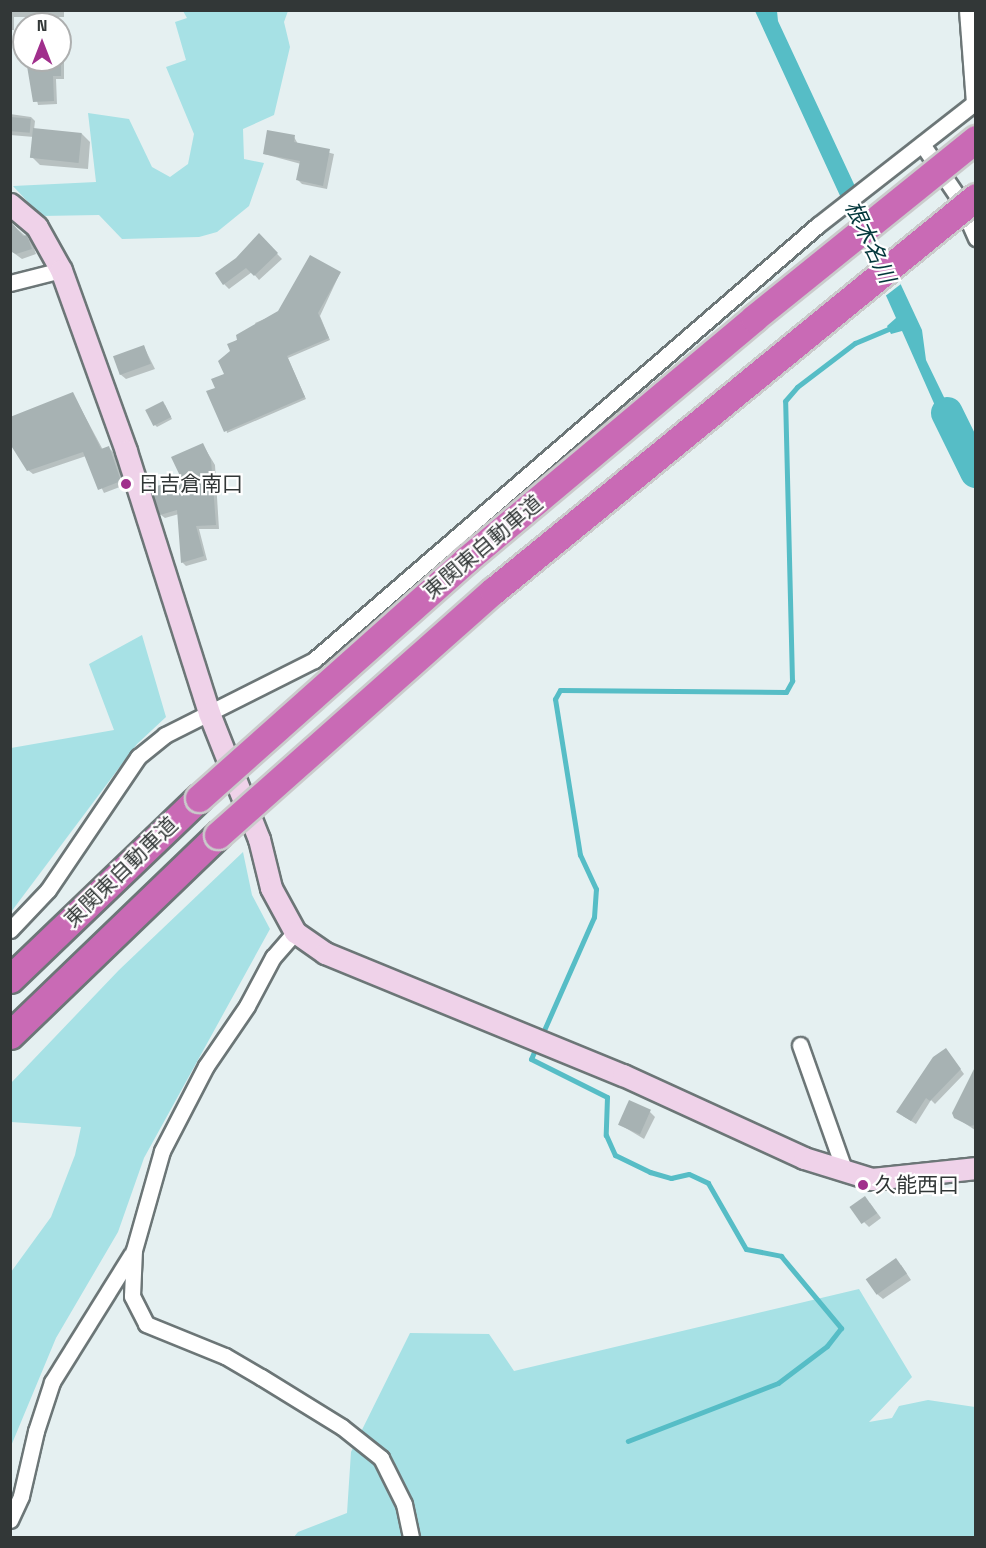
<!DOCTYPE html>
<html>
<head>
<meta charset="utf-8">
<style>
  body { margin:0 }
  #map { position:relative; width:986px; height:1548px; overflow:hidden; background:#e5f0f1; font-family:"Space Grotesk","Noto Sans JP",sans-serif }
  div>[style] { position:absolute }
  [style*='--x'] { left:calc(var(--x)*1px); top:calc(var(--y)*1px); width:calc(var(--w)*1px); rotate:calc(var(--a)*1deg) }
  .green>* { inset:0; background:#a7e1e5 }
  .water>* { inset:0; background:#56bdc6 }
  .pier>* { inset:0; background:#e5f0f1 }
  .shadow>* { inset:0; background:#0003 }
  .stream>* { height:5px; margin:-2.5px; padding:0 2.5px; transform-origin:2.5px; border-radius:2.5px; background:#56bdc6 }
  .river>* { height:32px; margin:-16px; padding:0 16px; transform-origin:16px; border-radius:16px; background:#56bdc6 }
  .building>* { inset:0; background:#a7b2b3; transform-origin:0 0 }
  .roads { filter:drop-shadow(2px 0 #6c7677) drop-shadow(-2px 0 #6c7677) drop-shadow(0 2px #6c7677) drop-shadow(0 -2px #6c7677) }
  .street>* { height:15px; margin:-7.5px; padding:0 7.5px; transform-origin:7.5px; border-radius:7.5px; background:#fff }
  .secondary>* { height:21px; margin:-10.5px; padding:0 10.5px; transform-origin:10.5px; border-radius:10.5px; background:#efd2e9 }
  .highway>* { height:27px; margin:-13.5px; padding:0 13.5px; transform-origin:13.5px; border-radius:13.5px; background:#c96ab5 }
  .bridges { filter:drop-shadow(2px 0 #cacbcb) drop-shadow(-2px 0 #cacbcb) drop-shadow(0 2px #cacbcb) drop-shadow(0 -2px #cacbcb) }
  .highway-bridge>* { height:27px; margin:-13.5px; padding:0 13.5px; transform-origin:13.5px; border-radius:13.5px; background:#c96ab5 }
  .dots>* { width:16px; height:16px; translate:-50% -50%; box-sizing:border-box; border:3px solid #fff; border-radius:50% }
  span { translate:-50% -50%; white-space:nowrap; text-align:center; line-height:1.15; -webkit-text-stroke:4.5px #fff; paint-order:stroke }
  .poi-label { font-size:21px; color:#323737 }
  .left { translate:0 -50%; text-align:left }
  .street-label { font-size:21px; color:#323737 }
  .water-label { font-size:22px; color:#03373b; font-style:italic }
  .frame { position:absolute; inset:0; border:12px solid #323737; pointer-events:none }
  .north { position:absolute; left:12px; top:12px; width:60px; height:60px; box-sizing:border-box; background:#fff; border:2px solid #adafaf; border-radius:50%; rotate:0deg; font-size:16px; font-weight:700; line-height:24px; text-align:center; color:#323737 }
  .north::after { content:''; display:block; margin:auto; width:21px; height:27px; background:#a02f8c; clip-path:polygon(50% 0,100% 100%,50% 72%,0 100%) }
</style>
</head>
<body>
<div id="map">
  <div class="green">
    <div style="clip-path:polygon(183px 11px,288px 11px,284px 22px,290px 47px,274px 115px,243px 129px,244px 159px,264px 163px,249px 206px,217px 232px,199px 237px,122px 239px,99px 215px,41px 216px,13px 186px,96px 182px,88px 113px,129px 119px,152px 167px,170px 177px,188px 164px,194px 134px,166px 67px,186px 60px,175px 22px,187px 18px)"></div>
    <div style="clip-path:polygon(142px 635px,166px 717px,137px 744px,11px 912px,11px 748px,114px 730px,89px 664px)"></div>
    <div style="clip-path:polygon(243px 852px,252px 895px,270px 929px,144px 1158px,118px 1232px,56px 1338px,11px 1446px,11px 1272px,51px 1217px,75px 1155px,81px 1127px,11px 1122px,11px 1083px,119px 970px)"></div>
    <div style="clip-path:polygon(859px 1289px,912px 1377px,869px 1422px,892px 1418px,899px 1406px,928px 1400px,975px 1407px,975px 1537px,293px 1538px,298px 1532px,347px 1513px,351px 1452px,410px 1333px,489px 1334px,514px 1371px)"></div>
  </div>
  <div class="water">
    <div style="clip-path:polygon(755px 11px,777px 11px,778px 21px,922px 330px,926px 360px,972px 455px,952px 444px,902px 331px,891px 334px,887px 326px,896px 318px,888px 300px)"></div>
  </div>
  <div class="pier">
    <div style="clip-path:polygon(864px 201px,901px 284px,884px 297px,845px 217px)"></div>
  </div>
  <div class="shadow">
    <div style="clip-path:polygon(10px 10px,64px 10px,64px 17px,14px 17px,14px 30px,10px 30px)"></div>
    <div style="clip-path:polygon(61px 58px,64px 61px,64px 79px,56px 79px,57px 104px,38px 105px,28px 60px)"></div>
    <div style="clip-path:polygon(10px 114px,31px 117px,35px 121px,34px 130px,82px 134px,90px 142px,88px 169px,40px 165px,32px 157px,34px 137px,10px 135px)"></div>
    <div style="clip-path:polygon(294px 137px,298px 144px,334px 154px,327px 189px,302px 184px,298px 180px,301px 164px,264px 154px)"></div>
    <div style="clip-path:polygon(14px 226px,32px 242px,36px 254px,22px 259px,11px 251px)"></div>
    <div style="clip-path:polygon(259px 235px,282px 259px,259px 280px,252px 272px,229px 289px,224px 284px,237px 259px)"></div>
    <div style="clip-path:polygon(340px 273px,320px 316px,330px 340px,288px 358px,306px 399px,227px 433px,217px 388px,226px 374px,231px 351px,229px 345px,257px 327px,255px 323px,279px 313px)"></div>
    <div style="clip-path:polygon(144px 347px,155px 369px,126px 379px,120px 374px)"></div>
    <div style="clip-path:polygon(73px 394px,103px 450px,109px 448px,113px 452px,125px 485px,104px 493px,86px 456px,33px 474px,28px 470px)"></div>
    <div style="clip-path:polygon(165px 405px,172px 419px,157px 427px,155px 425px)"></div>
    <div style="clip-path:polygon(203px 445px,215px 465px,219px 529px,199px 529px,207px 560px,186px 566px,182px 562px,179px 514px,165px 518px,161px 515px)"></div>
    <div style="clip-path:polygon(946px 1050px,964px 1074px,935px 1104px,931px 1100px,916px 1124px,903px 1116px)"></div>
    <div style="clip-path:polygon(973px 1087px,976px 1091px,975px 1130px,955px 1117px)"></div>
    <div style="clip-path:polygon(650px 1112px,655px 1117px,644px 1139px,619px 1124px)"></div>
    <div style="clip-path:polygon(870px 1203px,881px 1218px,869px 1227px,864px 1222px)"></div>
    <div style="clip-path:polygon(901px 1265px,911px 1280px,883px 1299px,877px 1294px)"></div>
  </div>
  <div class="stream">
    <div style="--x:541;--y:1037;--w:131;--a:-66.2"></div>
    <div style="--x:594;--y:917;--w:28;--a:-86"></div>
    <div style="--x:596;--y:889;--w:38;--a:-115"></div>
    <div style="--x:580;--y:855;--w:158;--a:-99.1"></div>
    <div style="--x:555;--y:699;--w:10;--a:-61"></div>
    <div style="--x:560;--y:690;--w:226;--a:0.5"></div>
    <div style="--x:786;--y:692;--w:13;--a:-61"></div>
    <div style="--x:792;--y:681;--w:280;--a:-91.4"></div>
    <div style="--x:785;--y:401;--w:18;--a:-49"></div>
    <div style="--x:797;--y:387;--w:73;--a:-37.2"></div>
    <div style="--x:855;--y:343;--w:41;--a:-22.8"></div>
    <div style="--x:537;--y:1045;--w:15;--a:113"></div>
    <div style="--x:531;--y:1059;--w:85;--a:26.6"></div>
    <div style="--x:607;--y:1097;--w:38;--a:92"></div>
    <div style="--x:606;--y:1135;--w:22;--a:66"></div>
    <div style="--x:615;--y:1155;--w:39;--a:26"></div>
    <div style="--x:650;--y:1172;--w:22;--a:16"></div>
    <div style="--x:671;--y:1178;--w:18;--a:-13"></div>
    <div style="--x:689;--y:1174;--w:21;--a:25"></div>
    <div style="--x:708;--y:1183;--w:76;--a:60.1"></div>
    <div style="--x:746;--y:1249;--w:36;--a:11"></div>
    <div style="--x:781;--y:1256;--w:94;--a:50.2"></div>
    <div style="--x:841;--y:1328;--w:23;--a:128"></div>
    <div style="--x:827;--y:1346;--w:61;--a:142.9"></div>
    <div style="--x:778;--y:1383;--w:161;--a:158.9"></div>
  </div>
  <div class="river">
    <div style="--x:947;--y:413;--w:66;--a:63.8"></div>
  </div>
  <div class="building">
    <div style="clip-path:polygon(26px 60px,61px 60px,61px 76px,53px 76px,54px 101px,33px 102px)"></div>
    <div style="left:10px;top:117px;width:21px;height:14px;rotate:5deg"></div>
    <div style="left:33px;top:128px;width:49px;height:30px;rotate:6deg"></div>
    <div style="clip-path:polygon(267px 130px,295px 135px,294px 142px,330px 149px,323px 186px,296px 180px,300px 161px,263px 154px)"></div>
    <div style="clip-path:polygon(10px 221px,23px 236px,27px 235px,32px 249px,16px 254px,10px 251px)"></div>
    <div style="clip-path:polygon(259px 233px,278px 253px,254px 276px,246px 268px,223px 285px,215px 273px,236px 258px)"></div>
    <div style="clip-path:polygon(310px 255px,341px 272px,318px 313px,329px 338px,287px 356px,305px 397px,224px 432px,206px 391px,215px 388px,211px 379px,224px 374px,218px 361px,230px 351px,227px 344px,237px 340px,236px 335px,278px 311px)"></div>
    <div style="left:144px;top:345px;width:20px;height:33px;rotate:70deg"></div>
    <div style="clip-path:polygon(73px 392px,101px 449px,109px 446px,121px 481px,98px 490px,83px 452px,27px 471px,10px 444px,10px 417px)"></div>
    <div style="left:163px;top:401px;width:18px;height:20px;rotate:63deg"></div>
    <div style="clip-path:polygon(203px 443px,211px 460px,216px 525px,196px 526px,204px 556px,181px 563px,177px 510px,160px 515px,151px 488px,181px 478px,171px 457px)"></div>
    <div style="clip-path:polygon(946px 1048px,961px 1069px,930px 1101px,926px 1098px,911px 1121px,896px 1112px,933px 1057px)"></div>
    <div style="clip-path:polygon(975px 1067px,975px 1125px,970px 1126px,954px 1118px,952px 1113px)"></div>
    <div style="left:629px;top:1100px;width:24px;height:27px;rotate:24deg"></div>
    <div style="left:865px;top:1196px;width:21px;height:19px;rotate:55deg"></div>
    <div style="left:896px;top:1258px;width:19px;height:37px;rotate:55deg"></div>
  </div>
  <div class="roads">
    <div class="street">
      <div style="--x:922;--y:144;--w:64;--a:55.8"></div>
      <div style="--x:958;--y:197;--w:45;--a:66.3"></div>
      <div style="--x:10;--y:283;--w:53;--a:-14.3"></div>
      <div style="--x:10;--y:930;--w:55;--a:-46.5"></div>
      <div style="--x:48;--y:890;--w:161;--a:-55.9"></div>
      <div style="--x:138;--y:757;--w:35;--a:-39"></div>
      <div style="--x:165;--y:735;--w:167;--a:-26.7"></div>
      <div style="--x:314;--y:660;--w:666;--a:-40.8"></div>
      <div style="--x:818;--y:225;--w:198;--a:-38"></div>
      <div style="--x:974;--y:103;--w:93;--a:-94.3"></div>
      <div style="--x:295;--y:932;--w:33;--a:131"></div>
      <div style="--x:273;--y:957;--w:55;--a:118"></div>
      <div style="--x:247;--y:1006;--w:73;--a:124.3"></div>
      <div style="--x:206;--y:1066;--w:96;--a:117.4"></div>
      <div style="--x:162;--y:1151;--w:103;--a:105.8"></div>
      <div style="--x:134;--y:1250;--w:46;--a:92.5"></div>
      <div style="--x:132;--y:1296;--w:31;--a:63"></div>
      <div style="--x:146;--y:1324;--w:85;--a:22.1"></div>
      <div style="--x:225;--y:1356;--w:42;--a:30.3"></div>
      <div style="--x:261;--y:1377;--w:95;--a:31.7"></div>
      <div style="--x:342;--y:1427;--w:50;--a:38.5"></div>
      <div style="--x:381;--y:1458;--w:51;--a:63.4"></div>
      <div style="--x:404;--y:1504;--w:35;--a:78"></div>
      <div style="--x:800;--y:1045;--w:135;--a:70.5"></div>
      <div style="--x:10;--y:1520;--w:26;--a:-65"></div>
      <div style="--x:21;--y:1496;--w:67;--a:-77"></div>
      <div style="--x:36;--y:1431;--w:52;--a:-71.9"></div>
      <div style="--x:52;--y:1382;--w:150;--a:-58.1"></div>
    </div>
    <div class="secondary">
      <div style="--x:10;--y:204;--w:35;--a:40"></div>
      <div style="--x:37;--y:227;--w:49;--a:60.8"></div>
      <div style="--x:61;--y:270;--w:192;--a:70.2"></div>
      <div style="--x:126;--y:451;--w:275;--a:72.4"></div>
      <div style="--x:209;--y:713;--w:136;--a:68.4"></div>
      <div style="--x:259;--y:839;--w:50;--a:76.2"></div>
      <div style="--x:271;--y:888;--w:50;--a:61.4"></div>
      <div style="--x:295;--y:932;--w:37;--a:35"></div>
      <div style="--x:325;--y:953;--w:322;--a:22.3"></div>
      <div style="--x:623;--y:1075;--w:199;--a:24.6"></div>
      <div style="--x:804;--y:1158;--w:71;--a:17.2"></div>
      <div style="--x:872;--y:1179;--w:105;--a:-6"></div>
    </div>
    <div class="highway">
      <div style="--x:10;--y:979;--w:262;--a:-43.8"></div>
      <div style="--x:10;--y:1035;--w:289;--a:-43.9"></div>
    </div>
  </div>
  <div class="bridges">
    <div class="highway-bridge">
      <div style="--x:199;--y:798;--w:358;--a:-41.7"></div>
      <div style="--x:466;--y:560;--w:376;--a:-40"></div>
      <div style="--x:754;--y:318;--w:285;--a:-38.9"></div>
      <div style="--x:218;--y:835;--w:368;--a:-41.6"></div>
      <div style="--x:493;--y:591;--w:623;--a:-39.21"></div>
    </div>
  </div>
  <div class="dots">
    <div style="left:126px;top:484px;background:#a02f8c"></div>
    <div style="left:863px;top:1185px;background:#a02f8c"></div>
  </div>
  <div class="poi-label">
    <span class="left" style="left:138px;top:484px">日吉倉南口</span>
    <span class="left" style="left:875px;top:1185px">久能西口</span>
  </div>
  <div class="street-label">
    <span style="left:483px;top:547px;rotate:-40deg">東関東自動車道</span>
    <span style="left:121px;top:872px;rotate:-44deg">東関東自動車道</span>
  </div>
  <div class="water-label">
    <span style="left:870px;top:242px;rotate:65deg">根木名川</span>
  </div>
  <div class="frame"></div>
  <div class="north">N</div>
</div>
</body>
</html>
